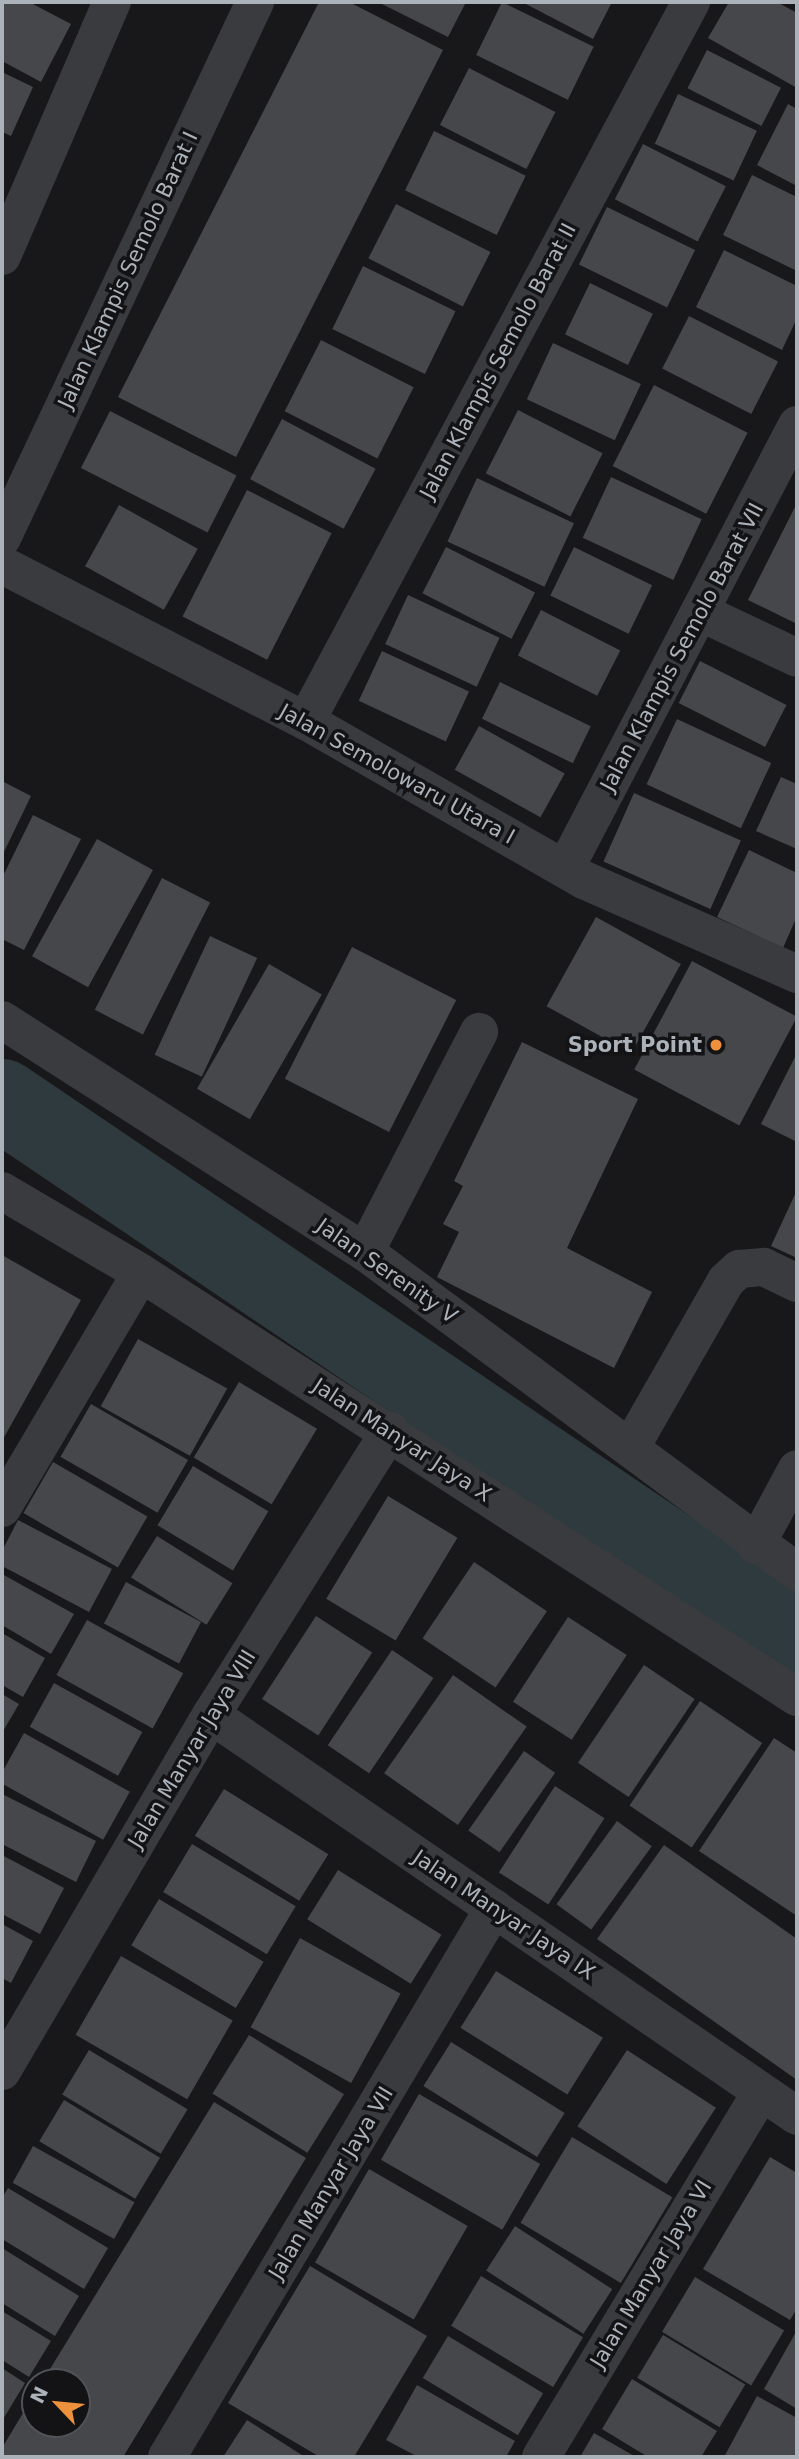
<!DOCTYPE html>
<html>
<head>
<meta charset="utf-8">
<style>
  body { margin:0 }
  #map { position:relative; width:799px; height:2459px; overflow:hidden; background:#18181a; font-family:"DejaVu Sans",sans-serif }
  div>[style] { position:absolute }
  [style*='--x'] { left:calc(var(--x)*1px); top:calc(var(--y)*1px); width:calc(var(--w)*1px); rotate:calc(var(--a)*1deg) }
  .river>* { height:82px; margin:-41px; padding:0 41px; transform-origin:41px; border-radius:41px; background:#2e3a3e }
  .building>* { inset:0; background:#45474a; transform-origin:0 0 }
  .minor>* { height:38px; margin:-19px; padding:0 19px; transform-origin:19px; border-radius:19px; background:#393b3f }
  .dots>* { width:19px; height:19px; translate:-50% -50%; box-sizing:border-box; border:4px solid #131315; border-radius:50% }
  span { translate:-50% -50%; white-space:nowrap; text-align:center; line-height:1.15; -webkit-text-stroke:7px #131315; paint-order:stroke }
  .street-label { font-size:21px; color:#abb2ba }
  .poi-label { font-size:21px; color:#abb2ba; font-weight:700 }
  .right { translate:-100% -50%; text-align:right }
  .frame { position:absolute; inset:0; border:4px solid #abb2ba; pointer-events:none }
  .north { position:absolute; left:21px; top:2368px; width:70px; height:70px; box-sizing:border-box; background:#131315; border:2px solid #505357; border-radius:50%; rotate:296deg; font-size:19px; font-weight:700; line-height:28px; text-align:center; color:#abb2ba }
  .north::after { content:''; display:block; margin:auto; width:24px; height:32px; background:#ee913c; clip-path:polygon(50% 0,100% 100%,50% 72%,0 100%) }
</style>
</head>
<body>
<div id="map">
  <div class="river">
    <div style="--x:2;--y:1100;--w:960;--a:34.09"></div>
  </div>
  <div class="building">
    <div style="clip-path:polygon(2px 2px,29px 2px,71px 24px,41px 82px,2px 61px)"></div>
    <div style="clip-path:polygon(319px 2px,349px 2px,443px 50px,236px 457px,118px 397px)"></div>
    <div style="clip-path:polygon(378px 2px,466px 2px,448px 37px)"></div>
    <div style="left:502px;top:2px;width:102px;height:59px;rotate:26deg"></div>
    <div style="clip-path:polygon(522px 2px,612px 2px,593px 39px)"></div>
    <div style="clip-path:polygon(729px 2px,777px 2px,797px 13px,797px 88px,708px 38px)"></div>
    <div style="left:707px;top:50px;width:83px;height:43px;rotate:27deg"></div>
    <div style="left:469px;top:68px;width:97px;height:64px;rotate:27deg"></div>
    <div style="clip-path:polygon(2px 72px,33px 87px,11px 136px,2px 132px)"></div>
    <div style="left:678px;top:94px;width:87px;height:55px;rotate:25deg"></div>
    <div style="clip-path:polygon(788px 104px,797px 109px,797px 186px,757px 165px)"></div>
    <div style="left:434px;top:131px;width:102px;height:66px;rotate:26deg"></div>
    <div style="left:643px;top:144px;width:93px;height:62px;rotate:27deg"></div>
    <div style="clip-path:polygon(752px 175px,797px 197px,797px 271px,723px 235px)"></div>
    <div style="left:396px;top:204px;width:106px;height:61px;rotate:27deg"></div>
    <div style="left:607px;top:207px;width:98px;height:64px;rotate:26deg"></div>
    <div style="clip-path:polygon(724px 250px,797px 286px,797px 318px,782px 350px,696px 307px)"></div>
    <div style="left:363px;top:266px;width:103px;height:70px;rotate:26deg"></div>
    <div style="left:590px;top:283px;width:70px;height:57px;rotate:26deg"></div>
    <div style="left:689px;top:316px;width:100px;height:59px;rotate:27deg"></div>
    <div style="left:321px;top:340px;width:104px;height:80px;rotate:27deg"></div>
    <div style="left:553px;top:343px;width:97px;height:62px;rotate:25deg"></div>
    <div style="left:654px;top:385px;width:105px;height:91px;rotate:27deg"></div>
    <div style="left:518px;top:410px;width:95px;height:71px;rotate:27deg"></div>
    <div style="left:110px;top:411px;width:142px;height:64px;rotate:27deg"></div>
    <div style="left:282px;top:419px;width:106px;height:68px;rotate:28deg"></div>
    <div style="left:611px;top:477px;width:100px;height:67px;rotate:25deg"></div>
    <div style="left:477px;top:478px;width:107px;height:70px;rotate:25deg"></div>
    <div style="left:247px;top:490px;width:95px;height:142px;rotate:27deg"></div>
    <div style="clip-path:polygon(797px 503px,797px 624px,748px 600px)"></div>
    <div style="left:119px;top:505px;width:90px;height:70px;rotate:29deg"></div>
    <div style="left:446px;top:547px;width:100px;height:52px;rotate:27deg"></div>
    <div style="left:574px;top:547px;width:87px;height:54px;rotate:26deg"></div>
    <div style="left:408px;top:595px;width:101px;height:54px;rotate:25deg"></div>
    <div style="left:541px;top:610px;width:89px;height:51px;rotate:27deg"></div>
    <div style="left:382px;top:651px;width:96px;height:55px;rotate:25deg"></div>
    <div style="left:700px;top:661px;width:97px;height:47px;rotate:27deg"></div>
    <div style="left:500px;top:682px;width:101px;height:41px;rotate:26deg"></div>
    <div style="left:677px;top:719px;width:104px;height:72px;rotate:25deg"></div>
    <div style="left:479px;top:726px;width:98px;height:50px;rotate:29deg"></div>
    <div style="clip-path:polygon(781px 777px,797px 784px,797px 849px,756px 831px)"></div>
    <div style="clip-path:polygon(2px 781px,31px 796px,2px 856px)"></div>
    <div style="left:634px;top:793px;width:117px;height:75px;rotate:24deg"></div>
    <div style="clip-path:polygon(33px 815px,81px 839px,24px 950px,2px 939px,2px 878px)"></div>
    <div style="left:97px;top:839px;width:64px;height:134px;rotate:29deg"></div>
    <div style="clip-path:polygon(749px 850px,797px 873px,797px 916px,783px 948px,717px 917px)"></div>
    <div style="left:162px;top:878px;width:54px;height:148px;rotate:27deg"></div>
    <div style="left:596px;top:917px;width:97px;height:102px;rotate:29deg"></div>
    <div style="left:210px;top:936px;width:52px;height:131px;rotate:25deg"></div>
    <div style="left:352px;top:947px;width:117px;height:148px;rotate:27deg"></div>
    <div style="left:692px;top:961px;width:119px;height:123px;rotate:28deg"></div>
    <div style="left:269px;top:964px;width:61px;height:144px;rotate:30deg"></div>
    <div style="clip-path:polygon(522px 1042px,638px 1099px,567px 1248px,652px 1292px,614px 1368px,437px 1277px,459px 1232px,443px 1224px,463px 1186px,454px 1181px)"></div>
    <div style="clip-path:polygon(797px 1053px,797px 1142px,761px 1124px)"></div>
    <div style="clip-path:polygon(797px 1190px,797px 1258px,771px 1246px)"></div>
    <div style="clip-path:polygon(2px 1255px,81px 1300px,2px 1441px)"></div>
    <div style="left:138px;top:1339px;width:102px;height:77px;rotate:29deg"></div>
    <div style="left:239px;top:1382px;width:91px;height:88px;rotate:31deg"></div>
    <div style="left:91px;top:1404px;width:112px;height:61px;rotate:30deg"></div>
    <div style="left:53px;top:1462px;width:109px;height:59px;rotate:30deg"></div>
    <div style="left:193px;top:1466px;width:88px;height:69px;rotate:31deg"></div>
    <div style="left:388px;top:1496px;width:81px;height:120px;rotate:31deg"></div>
    <div style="clip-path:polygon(18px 1520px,112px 1569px,89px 1612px,2px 1566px,2px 1551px)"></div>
    <div style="left:157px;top:1536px;width:89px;height:49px;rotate:32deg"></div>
    <div style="left:474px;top:1562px;width:88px;height:92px;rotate:34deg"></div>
    <div style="clip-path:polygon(2px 1574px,74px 1614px,51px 1654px,2px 1625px)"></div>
    <div style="left:126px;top:1582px;width:85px;height:47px;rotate:28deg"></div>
    <div style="left:316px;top:1616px;width:67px;height:99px;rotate:33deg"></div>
    <div style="left:568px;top:1617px;width:70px;height:101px;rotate:33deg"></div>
    <div style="left:87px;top:1620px;width:110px;height:63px;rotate:29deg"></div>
    <div style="clip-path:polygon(2px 1633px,45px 1658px,23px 1697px,2px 1685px)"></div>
    <div style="left:392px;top:1650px;width:50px;height:115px;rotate:34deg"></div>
    <div style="left:644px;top:1665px;width:61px;height:118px;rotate:34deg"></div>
    <div style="left:453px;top:1675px;width:90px;height:120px;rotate:35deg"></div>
    <div style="left:54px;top:1683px;width:101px;height:50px;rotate:29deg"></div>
    <div style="clip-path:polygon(2px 1694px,19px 1704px,2px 1733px)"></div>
    <div style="left:700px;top:1701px;width:75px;height:126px;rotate:34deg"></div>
    <div style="left:24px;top:1733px;width:121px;height:55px;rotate:29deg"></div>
    <div style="clip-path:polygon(774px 1738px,797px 1753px,797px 1916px,699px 1851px)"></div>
    <div style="left:524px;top:1751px;width:38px;height:97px;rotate:35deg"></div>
    <div style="left:555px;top:1786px;width:59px;height:103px;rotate:33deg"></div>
    <div style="left:224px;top:1789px;width:123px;height:55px;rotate:32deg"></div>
    <div style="clip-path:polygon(2px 1794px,96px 1841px,76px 1882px,2px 1844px)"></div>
    <div style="left:617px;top:1821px;width:43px;height:103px;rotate:36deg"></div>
    <div style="left:192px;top:1844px;width:121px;height:56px;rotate:31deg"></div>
    <div style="clip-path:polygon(664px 1845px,797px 1939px,797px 2080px,597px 1939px)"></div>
    <div style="clip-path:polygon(2px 1855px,64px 1888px,40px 1934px,2px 1914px)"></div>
    <div style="left:338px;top:1870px;width:122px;height:58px;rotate:32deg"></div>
    <div style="left:159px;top:1899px;width:122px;height:54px;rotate:31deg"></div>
    <div style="clip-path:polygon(2px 1924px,33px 1941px,11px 1983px,2px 1978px)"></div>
    <div style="left:300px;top:1938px;width:115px;height:102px;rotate:29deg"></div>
    <div style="left:121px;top:1956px;width:129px;height:91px;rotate:30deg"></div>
    <div style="left:496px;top:1971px;width:126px;height:67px;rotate:32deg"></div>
    <div style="left:249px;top:2035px;width:112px;height:69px;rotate:32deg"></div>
    <div style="left:451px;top:2042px;width:134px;height:52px;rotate:32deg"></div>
    <div style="left:89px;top:2050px;width:115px;height:52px;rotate:31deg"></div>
    <div style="left:627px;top:2050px;width:106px;height:91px;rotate:33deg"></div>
    <div style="left:419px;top:2094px;width:140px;height:76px;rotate:30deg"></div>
    <div style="left:64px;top:2100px;width:112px;height:48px;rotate:31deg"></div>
    <div style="clip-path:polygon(214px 2102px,306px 2158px,123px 2457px,2px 2457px,2px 2448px,35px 2393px,35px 2424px,77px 2424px,77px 2382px,42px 2382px)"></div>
    <div style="left:572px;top:2137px;width:117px;height:100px;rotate:31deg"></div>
    <div style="left:33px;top:2146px;width:116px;height:42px;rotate:29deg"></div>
    <div style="clip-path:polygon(770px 2157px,797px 2173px,797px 2308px,790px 2320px,703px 2269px)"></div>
    <div style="left:369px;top:2169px;width:114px;height:108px;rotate:30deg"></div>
    <div style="clip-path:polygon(8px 2188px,108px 2248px,84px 2289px,2px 2239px,2px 2198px)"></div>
    <div style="left:515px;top:2226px;width:116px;height:53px;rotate:33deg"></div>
    <div style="clip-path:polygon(2px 2248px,79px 2296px,55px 2336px,2px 2303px)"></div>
    <div style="clip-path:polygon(310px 2266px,427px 2336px,354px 2457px,320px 2457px,228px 2403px)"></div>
    <div style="left:481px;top:2276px;width:119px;height:58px;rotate:31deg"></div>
    <div style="left:695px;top:2277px;width:104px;height:64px;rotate:31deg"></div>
    <div style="clip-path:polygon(2px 2311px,51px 2341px,29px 2377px,2px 2360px)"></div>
    <div style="clip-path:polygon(797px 2330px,797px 2409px,764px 2389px)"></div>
    <div style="left:663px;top:2335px;width:96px;height:50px;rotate:31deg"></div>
    <div style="left:448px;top:2336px;width:111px;height:49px;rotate:31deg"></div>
    <div style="clip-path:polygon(2px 2368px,25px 2383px,2px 2421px)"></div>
    <div style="clip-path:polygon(632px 2379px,717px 2431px,701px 2457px,648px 2457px,602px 2429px)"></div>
    <div style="clip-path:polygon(417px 2385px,515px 2441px,506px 2457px,418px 2457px,386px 2440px)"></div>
    <div style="clip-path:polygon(757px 2396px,797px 2418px,797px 2457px,724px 2457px)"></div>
    <div style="clip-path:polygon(247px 2420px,305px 2457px,223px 2457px)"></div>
    <div style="clip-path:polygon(594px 2433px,636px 2457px,580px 2457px)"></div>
  </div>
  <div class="minor">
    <div style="--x:2;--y:256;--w:277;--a:-66.6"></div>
    <div style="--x:2;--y:538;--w:593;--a:-64.73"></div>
    <div style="--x:2;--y:565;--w:342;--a:27.2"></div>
    <div style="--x:306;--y:721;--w:320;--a:29.8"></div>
    <div style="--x:584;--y:880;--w:233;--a:23.8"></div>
    <div style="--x:702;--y:613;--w:105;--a:25.3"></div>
    <div style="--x:306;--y:721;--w:816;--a:-61.83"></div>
    <div style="--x:565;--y:869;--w:501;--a:-62.41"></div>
    <div style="--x:2;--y:1020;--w:431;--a:32.6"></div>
    <div style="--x:365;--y:1252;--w:538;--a:36.53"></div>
    <div style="--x:2;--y:1191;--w:161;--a:30.5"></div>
    <div style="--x:141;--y:1273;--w:781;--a:32.88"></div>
    <div style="--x:365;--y:1252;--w:248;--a:-62.6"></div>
    <div style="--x:632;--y:1445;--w:189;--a:-60.2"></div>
    <div style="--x:726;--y:1281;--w:18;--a:-43"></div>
    <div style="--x:739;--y:1269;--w:25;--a:-5"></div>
    <div style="--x:764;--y:1267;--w:37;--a:26"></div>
    <div style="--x:2;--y:1508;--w:273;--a:-59.4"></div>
    <div style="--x:756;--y:1545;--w:86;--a:-61.7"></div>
    <div style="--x:211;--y:1715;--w:710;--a:34.38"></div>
    <div style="--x:2;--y:2071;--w:413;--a:-59.6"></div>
    <div style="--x:211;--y:1715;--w:336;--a:-57.8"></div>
    <div style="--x:167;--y:2457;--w:639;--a:-59.22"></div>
    <div style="--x:541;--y:2457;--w:426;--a:-58.9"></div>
  </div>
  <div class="dots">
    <div style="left:716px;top:1045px;background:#ee913c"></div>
  </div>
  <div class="street-label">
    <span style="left:128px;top:270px;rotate:-65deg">Jalan Klampis Semolo Barat I</span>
    <span style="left:498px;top:361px;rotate:-62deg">Jalan Klampis Semolo Barat II</span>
    <span style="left:682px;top:647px;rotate:-62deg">Jalan Klampis Semolo Barat VII</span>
    <span style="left:397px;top:774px;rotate:29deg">Jalan Semolowaru Utara I</span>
    <span style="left:387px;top:1271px;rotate:35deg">Jalan Serenity V</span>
    <span style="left:402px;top:1440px;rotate:33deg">Jalan Manyar Jaya X</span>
    <span style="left:192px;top:1749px;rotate:-59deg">Jalan Manyar Jaya VIII</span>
    <span style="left:504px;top:1915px;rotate:34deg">Jalan Manyar Jaya IX</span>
    <span style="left:331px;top:2183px;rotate:-59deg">Jalan Manyar Jaya VII</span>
    <span style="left:651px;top:2274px;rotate:-59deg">Jalan Manyar Jaya VI</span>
  </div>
  <div class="poi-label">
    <span class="right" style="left:702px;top:1045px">Sport Point</span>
  </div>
  <div class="frame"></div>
  <div class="north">N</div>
</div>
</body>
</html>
